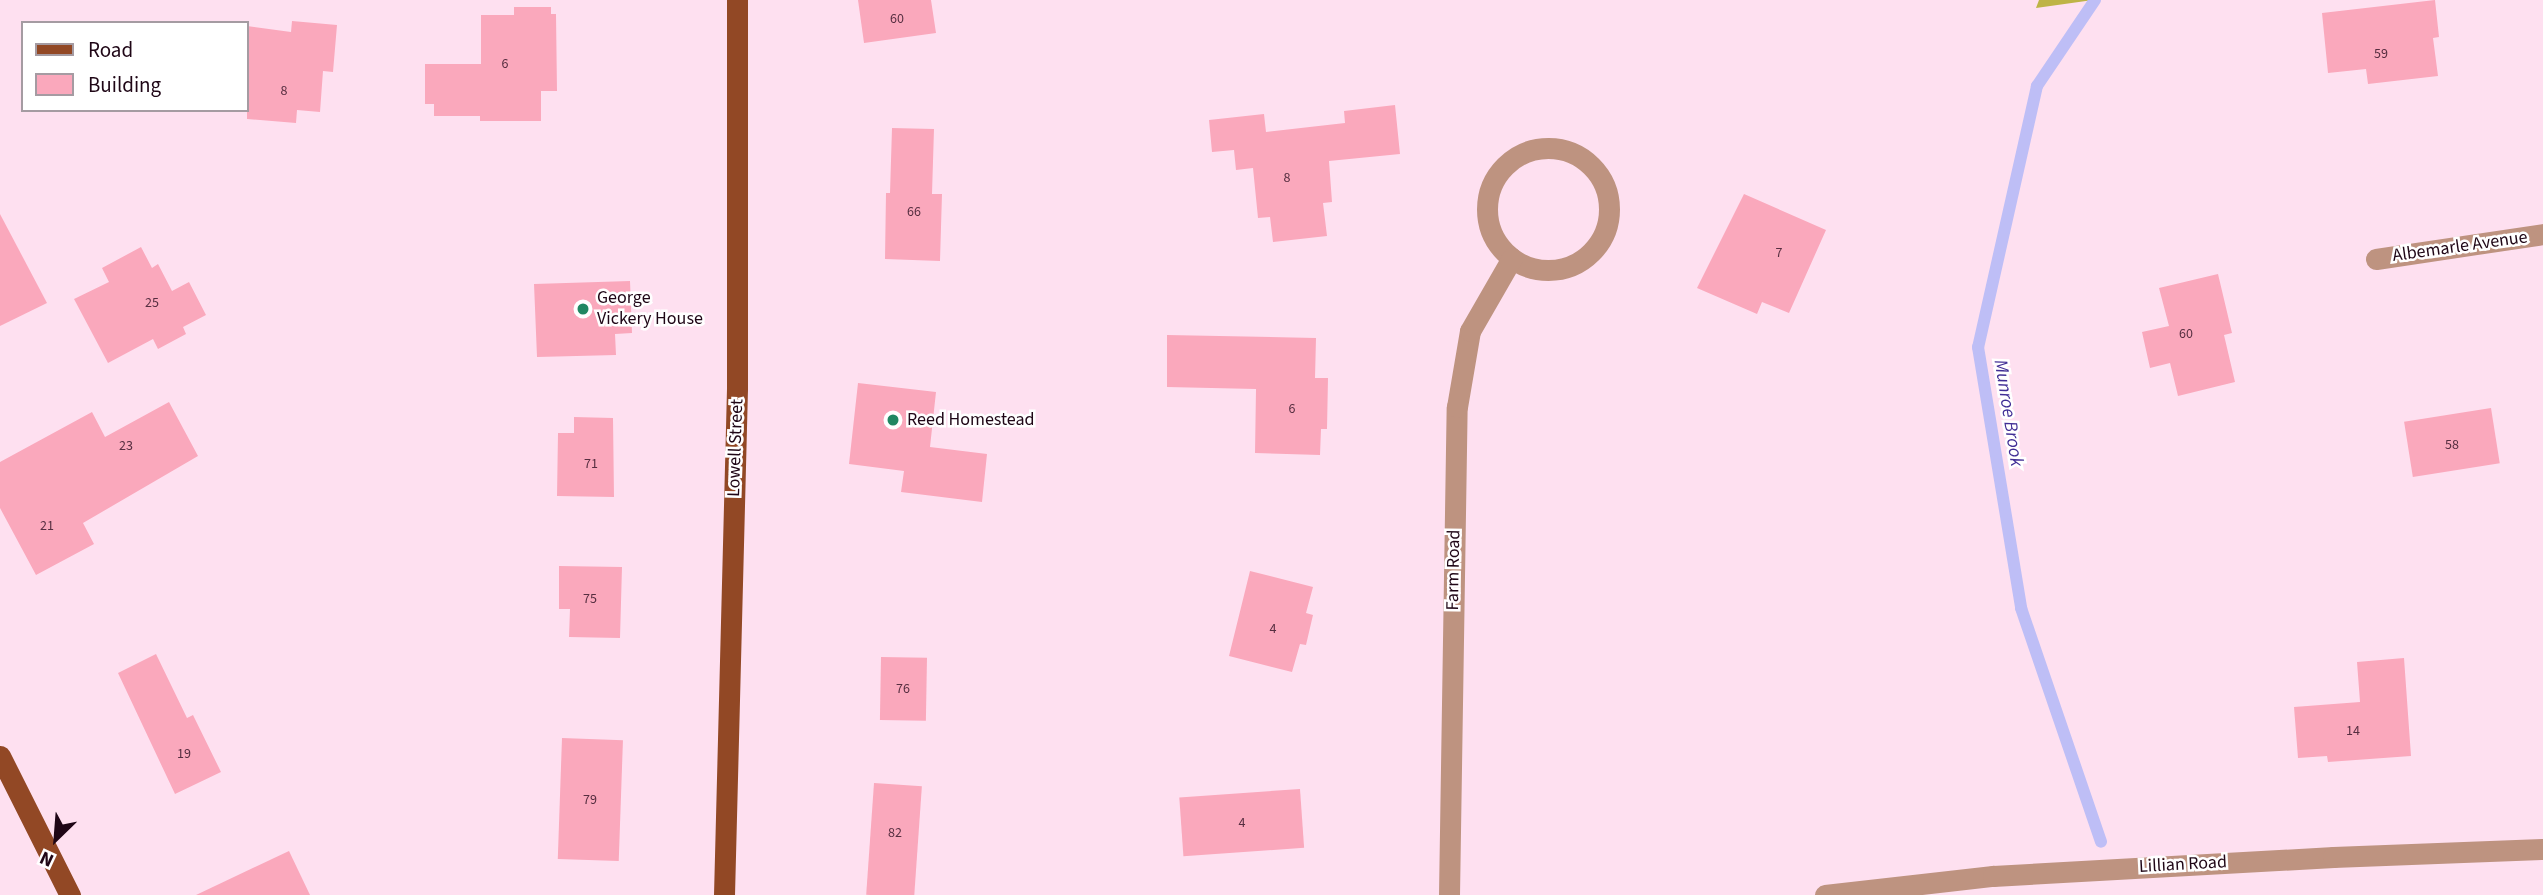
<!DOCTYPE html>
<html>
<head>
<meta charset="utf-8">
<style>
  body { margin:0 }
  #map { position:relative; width:2543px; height:895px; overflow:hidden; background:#fee0f0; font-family:"Source Sans 3",sans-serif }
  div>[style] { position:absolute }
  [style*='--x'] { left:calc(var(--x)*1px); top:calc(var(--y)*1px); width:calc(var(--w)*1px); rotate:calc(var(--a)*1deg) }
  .forest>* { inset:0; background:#beb446 }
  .stream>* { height:12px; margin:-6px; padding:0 6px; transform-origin:6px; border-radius:6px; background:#bebef6 }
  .building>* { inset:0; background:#faa8bc; transform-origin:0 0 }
  .minor>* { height:21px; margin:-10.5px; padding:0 10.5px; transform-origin:10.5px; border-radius:10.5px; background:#be9380 }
  .minor>.ring { margin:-10.5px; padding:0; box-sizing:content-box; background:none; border:21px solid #be9380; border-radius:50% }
  .major>* { height:21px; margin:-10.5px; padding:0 10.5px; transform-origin:10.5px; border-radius:10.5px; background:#924825 }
  .dots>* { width:19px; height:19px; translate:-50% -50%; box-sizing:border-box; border:4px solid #fff; border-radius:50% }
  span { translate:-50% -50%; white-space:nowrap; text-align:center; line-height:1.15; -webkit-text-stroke:5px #fff; paint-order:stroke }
  .number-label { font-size:14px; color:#562e40 }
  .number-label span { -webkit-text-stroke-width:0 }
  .street-label { font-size:18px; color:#1f0616 }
  .poi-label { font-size:18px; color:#1f0616 }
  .left { translate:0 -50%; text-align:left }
  .water-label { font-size:19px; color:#402e95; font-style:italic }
  .legend { position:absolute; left:21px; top:21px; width:228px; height:91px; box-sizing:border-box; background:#fff; border:2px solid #a59ba2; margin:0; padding:9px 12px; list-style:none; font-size:21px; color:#1f0616 }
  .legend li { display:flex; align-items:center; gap:14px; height:35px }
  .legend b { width:35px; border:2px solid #a59ba2 }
  .north { position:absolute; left:21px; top:804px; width:70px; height:70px; -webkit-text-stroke:5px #fff; paint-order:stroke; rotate:205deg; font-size:19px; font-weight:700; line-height:28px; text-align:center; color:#1f0616 }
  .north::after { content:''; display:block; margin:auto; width:24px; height:32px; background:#1f0616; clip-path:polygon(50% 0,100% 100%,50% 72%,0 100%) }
</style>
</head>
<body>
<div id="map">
  <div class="forest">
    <div style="clip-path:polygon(2039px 0,2093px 0,2036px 8px)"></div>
  </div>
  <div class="stream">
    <div style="--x:2095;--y:0;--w:104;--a:124"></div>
    <div style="--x:2037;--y:86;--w:268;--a:102.7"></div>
    <div style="--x:1978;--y:347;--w:265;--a:80.6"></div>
    <div style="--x:2021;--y:608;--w:247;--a:71.1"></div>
  </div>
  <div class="building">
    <div style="clip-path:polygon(858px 0,931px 0,936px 33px,864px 43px)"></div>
    <div style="clip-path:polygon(2435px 0,2439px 37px,2433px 38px,2438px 76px,2368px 84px,2366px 69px,2328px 73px,2322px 13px)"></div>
    <div style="clip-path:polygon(514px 7px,551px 7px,551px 14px,556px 14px,557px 91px,541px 91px,541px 121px,480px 121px,480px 116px,434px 116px,434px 104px,425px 104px,425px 64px,481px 64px,481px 15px,514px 15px)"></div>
    <div style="clip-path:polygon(292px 21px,337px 25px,333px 72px,323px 71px,320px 112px,297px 110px,296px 123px,247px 119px,247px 26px,291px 32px)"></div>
    <div style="clip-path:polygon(1395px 105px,1400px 154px,1329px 161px,1332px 202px,1323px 203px,1327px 236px,1273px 242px,1270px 217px,1258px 218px,1253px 168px,1236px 170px,1234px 150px,1212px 152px,1209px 120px,1264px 114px,1266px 132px,1345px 123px,1344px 111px)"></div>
    <div style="clip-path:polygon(892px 128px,934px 129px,932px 194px,942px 194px,940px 261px,885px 259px,886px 193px,890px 193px)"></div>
    <div style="clip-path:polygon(1744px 194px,1826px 230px,1789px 313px,1762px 302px,1757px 314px,1697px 288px)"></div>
    <div style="clip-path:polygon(0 214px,47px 303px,0 326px)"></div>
    <div style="clip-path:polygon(141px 247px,152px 268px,158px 264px,172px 291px,189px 282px,206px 315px,183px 327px,186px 334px,158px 349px,153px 339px,108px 363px,74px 299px,109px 282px,102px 268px)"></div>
    <div style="clip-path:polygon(2218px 274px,2232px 333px,2224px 335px,2235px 382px,2178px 396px,2170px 363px,2150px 368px,2142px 332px,2169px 326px,2159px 288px)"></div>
    <div style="clip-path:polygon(630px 281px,632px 333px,615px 334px,616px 355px,537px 357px,534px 284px)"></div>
    <div style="clip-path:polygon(1167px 335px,1316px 338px,1315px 378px,1328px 378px,1327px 429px,1321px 429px,1320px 455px,1255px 453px,1256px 389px,1167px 387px)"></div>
    <div style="clip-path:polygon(858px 383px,936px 392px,930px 447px,987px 454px,982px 502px,901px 492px,904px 471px,849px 464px)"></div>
    <div style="clip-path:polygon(169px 402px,198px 456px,83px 523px,94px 544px,36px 575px,0 508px,0 462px,92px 412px,105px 437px)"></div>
    <div style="left:2491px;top:408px;width:56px;height:88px;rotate:81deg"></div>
    <div style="clip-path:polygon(574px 417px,613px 418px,614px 497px,557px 496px,558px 433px,574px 433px)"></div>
    <div style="clip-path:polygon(559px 566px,622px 567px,620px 638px,569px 637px,570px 609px,559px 609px)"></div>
    <div style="clip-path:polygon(1250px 571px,1313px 587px,1306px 613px,1313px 615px,1306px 645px,1300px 644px,1292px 672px,1229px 656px)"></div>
    <div style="clip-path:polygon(156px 654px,187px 718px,193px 715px,221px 772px,175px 794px,118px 673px)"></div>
    <div style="left:881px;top:657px;width:46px;height:63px;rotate:1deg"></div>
    <div style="clip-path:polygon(2404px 658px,2411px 756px,2328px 762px,2327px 756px,2298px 758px,2294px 707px,2360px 702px,2357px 662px)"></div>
    <div style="left:562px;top:738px;width:61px;height:121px;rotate:2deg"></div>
    <div style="left:874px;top:783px;width:48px;height:112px;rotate:4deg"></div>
    <div style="left:1300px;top:789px;width:59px;height:121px;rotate:86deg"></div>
    <div style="clip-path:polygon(289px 851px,310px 895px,196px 895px)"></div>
  </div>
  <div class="minor">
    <div class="ring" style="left:1487px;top:148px;width:101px;height:101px"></div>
    <div style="--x:2376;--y:259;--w:169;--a:-8.5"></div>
    <div style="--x:1449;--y:895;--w:488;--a:-89.1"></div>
    <div style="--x:1457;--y:407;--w:77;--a:-80.3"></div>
    <div style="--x:1470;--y:331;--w:84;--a:-60.1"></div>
    <div style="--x:1825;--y:895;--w:169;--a:-6.5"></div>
    <div style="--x:1993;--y:876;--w:341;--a:-3.2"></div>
    <div style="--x:2333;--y:857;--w:210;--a:-2.2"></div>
  </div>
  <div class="major">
    <div style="--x:0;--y:756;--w:156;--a:63.3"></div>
    <div style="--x:724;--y:895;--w:507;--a:-88.53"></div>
    <div style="--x:737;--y:388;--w:388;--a:-90"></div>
  </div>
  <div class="dots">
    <div style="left:583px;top:309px;background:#208762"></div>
    <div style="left:893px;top:420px;background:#208762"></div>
  </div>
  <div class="number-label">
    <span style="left:897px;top:19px">60</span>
    <span style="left:2381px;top:54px">59</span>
    <span style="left:505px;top:64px">6</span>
    <span style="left:284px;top:91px">8</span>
    <span style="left:1287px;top:178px">8</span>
    <span style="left:914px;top:212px">66</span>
    <span style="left:1779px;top:253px">7</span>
    <span style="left:152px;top:303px">25</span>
    <span style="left:2186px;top:334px">60</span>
    <span style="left:1292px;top:409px">6</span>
    <span style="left:2452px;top:445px">58</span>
    <span style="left:126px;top:446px">23</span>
    <span style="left:591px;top:464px">71</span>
    <span style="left:47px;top:526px">21</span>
    <span style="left:590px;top:599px">75</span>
    <span style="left:1273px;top:629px">4</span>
    <span style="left:903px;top:689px">76</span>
    <span style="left:2353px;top:731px">14</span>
    <span style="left:184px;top:754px">19</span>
    <span style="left:590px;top:800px">79</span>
    <span style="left:1242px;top:823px">4</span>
    <span style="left:895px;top:833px">82</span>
  </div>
  <div class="street-label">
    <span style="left:2460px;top:247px;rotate:-8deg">Albemarle Avenue</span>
    <span style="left:736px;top:448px;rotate:-88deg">Lowell Street</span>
    <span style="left:1454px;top:570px;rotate:-89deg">Farm Road</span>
    <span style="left:2183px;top:865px;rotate:-3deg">Lillian Road</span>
  </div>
  <div class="poi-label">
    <span class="left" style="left:597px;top:309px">George<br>Vickery House</span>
    <span class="left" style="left:907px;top:420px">Reed Homestead</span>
  </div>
  <div class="water-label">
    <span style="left:2008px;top:413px;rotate:81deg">Munroe Brook</span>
  </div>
  <ul class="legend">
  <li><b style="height:9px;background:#924825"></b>Road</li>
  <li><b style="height:19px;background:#faa8bc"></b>Building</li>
  </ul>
  <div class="north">N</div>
</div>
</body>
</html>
